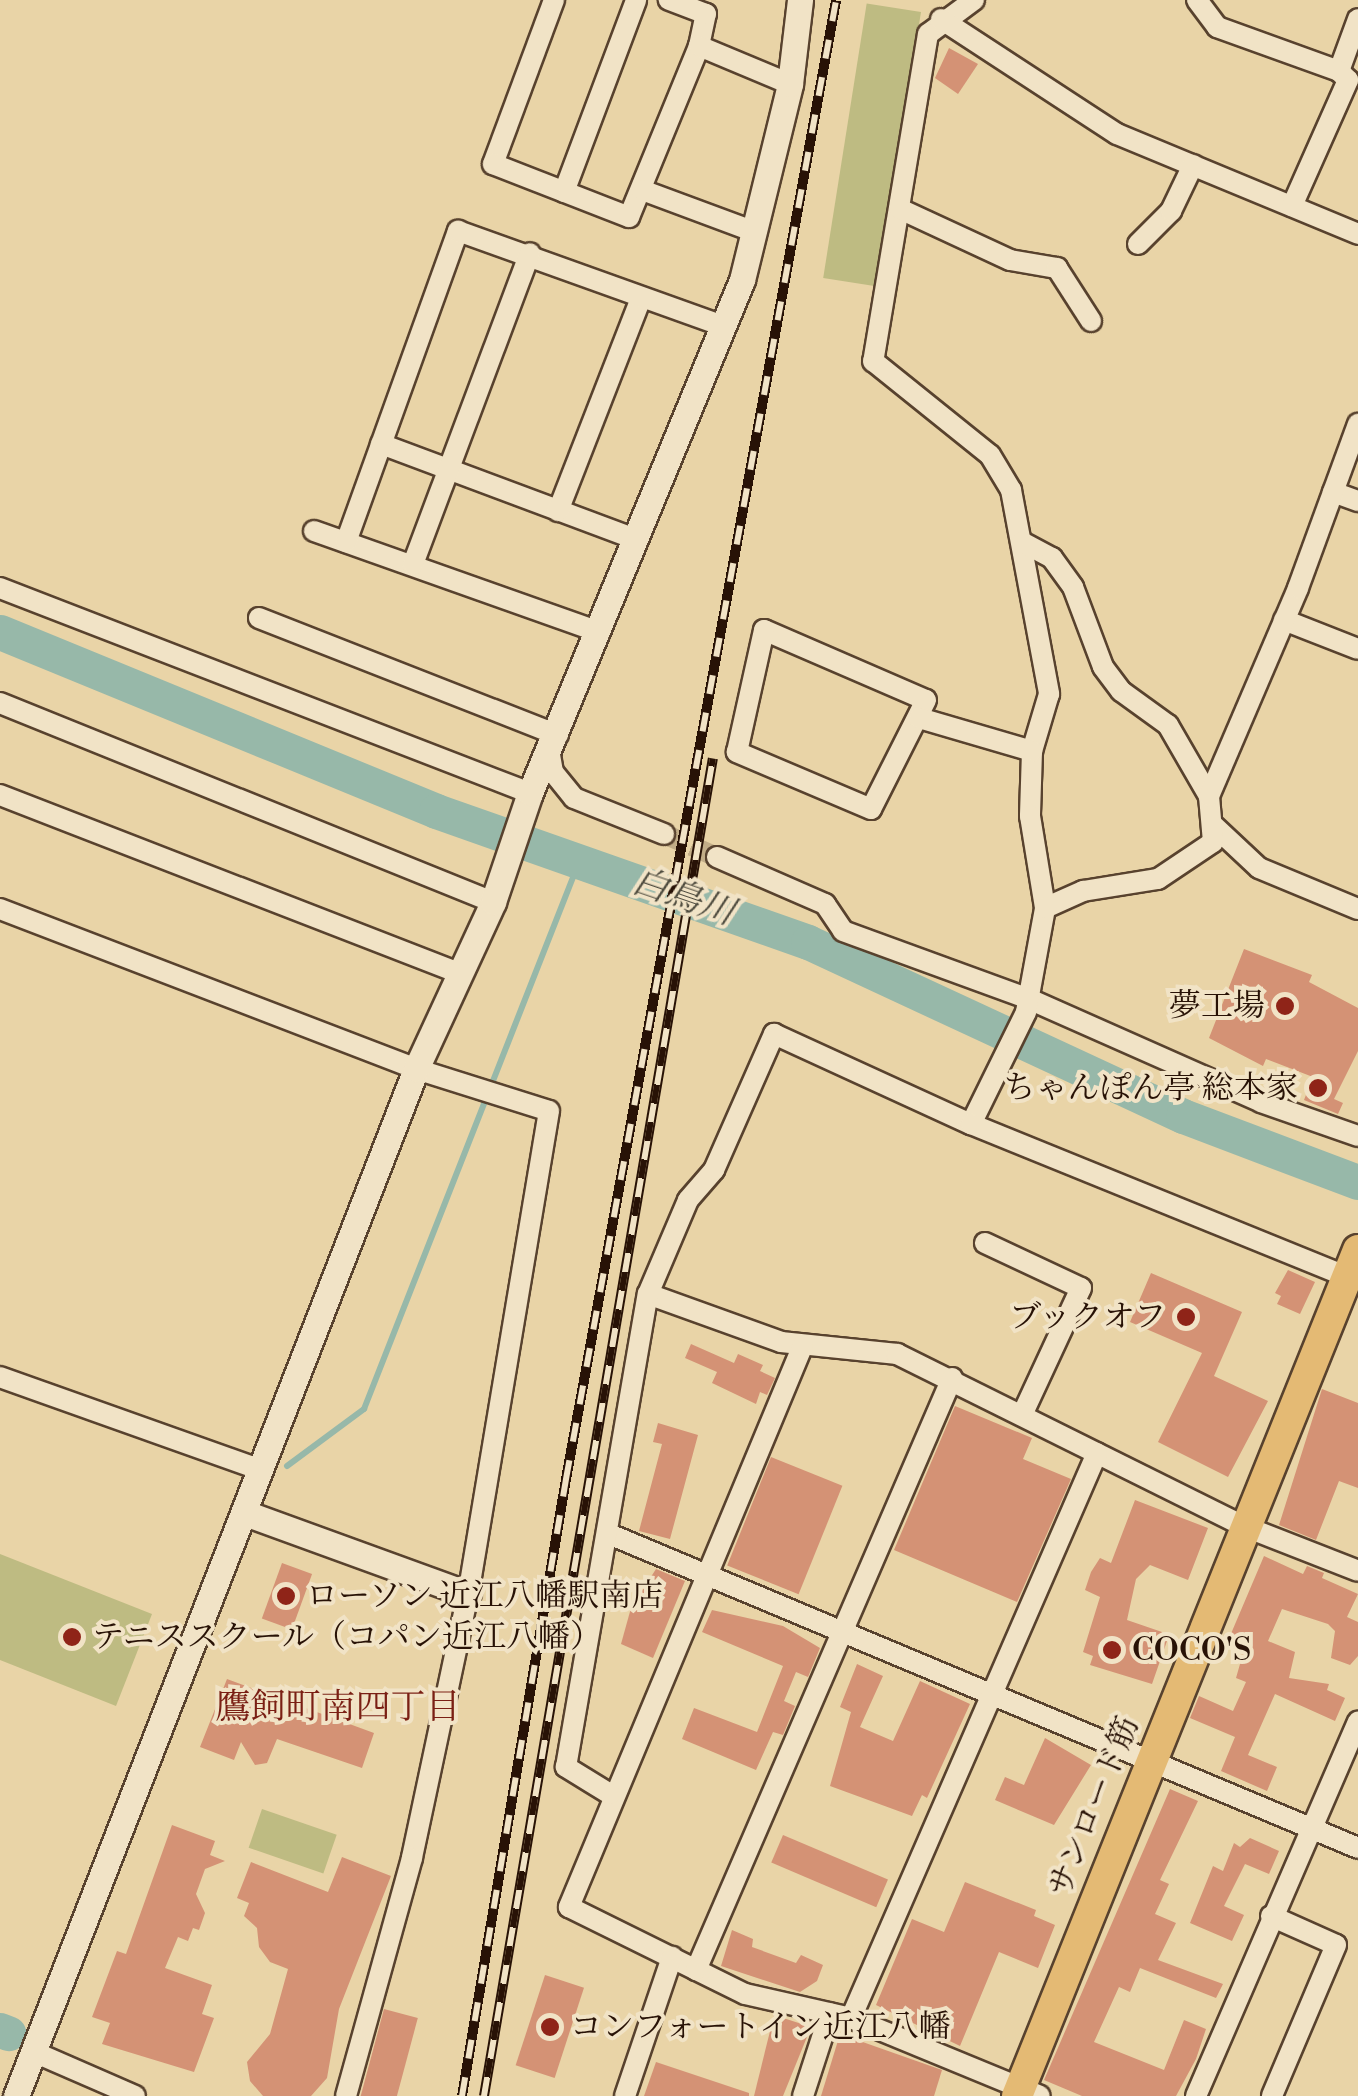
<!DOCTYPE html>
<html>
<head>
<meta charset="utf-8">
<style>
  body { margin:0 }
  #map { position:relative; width:1358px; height:2096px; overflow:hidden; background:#e9d4a7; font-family:"Libre Bodoni","Noto Serif JP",serif }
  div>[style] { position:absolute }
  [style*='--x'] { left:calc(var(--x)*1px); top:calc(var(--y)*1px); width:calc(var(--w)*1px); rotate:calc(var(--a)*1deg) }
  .green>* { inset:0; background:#bebb82; transform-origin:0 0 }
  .stream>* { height:6px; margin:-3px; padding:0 3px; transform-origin:3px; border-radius:3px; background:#97b8a9 }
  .river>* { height:35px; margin:-17.5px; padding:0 17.5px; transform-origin:17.5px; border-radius:17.5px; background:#97b8a9 }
  .building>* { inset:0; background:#d49275; transform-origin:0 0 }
  .minor-tunnel>* { height:20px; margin-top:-10px; transform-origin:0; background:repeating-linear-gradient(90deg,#c2ad87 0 20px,transparent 0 30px) }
  .roads { filter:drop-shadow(2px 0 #58422e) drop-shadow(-2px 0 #58422e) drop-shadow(0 2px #58422e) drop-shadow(0 -2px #58422e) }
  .minor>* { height:20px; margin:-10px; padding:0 10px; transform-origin:10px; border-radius:10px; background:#f1e3c6 }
  .tertiary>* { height:25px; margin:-12.5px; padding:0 12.5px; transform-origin:12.5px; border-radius:12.5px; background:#f1e3c6 }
  .primary>* { height:30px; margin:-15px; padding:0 15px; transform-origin:15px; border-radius:15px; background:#e4ba74 }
  .rail>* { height:10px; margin-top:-5px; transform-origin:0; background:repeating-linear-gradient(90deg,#f1e3c6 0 19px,#281206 0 38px); box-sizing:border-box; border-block:2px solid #281206 }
  .dots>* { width:28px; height:28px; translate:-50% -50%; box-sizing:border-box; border:5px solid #f1e3c6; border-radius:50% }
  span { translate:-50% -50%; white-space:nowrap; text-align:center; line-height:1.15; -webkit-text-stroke:8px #f1e3c6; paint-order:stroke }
  .poi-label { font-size:32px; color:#281206 }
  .right { translate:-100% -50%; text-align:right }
  .left { translate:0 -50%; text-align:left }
  .street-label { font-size:32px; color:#281206 }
  .water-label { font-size:35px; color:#4f4c3f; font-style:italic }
  .neighbourhood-label { font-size:35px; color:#7a1f14 }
</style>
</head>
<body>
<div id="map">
  <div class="green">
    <div style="left:921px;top:12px;width:278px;height:55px;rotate:99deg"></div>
    <div style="clip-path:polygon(0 1554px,152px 1614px,116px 1706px,0 1660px)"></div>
    <div style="left:262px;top:1809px;width:79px;height:41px;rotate:19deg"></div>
  </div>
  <div class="stream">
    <div style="--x:287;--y:1466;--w:96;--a:-36.5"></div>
    <div style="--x:364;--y:1409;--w:588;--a:-68.54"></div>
  </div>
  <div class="river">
    <div style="--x:0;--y:632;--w:471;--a:22.3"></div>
    <div style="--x:436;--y:811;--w:394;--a:19.4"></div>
    <div style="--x:808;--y:942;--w:413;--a:24.9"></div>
    <div style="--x:1183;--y:1116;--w:187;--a:20.7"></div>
    <div style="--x:0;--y:2030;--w:9;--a:21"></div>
  </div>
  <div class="building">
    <div style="clip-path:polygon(949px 48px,978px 64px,958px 94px,935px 78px)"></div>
    <div style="clip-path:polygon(1244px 949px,1312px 975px,1309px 982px,1358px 1008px,1358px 1051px,1334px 1099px,1343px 1103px,1338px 1114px,1304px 1100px,1313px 1077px,1266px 1059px,1263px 1066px,1209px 1038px)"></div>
    <div style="clip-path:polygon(1288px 1270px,1315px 1282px,1300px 1314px,1277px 1304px,1281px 1296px,1275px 1293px)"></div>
    <div style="clip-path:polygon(1151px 1273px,1242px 1312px,1214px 1376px,1268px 1401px,1228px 1477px,1158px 1442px,1202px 1353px,1130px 1322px)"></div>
    <div style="clip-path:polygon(691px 1344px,734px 1363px,738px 1354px,763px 1365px,760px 1371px,775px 1378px,767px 1395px,760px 1392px,756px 1404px,712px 1383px,717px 1372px,685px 1358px)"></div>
    <div style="clip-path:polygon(1322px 1389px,1358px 1403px,1358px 1488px,1339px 1481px,1316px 1540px,1279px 1525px)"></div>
    <div style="clip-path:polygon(955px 1406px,1032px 1438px,1023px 1459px,1071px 1479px,1017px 1602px,894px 1550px)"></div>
    <div style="clip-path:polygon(658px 1423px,698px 1435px,670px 1539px,639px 1531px,662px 1444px,653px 1442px)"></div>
    <div style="left:771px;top:1457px;width:77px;height:117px;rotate:22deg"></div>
    <div style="clip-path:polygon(1135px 1500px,1208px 1528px,1188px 1580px,1150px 1565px,1136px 1579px,1127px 1620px,1162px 1632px,1159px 1638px,1167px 1641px,1152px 1684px,1090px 1665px,1093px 1656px,1083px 1652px,1100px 1597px,1085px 1590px,1091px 1572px,1100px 1558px,1111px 1563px)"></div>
    <div style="clip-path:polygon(1264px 1556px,1303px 1574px,1307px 1566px,1324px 1573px,1322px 1578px,1358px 1594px,1347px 1617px,1358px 1622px,1358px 1656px,1350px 1665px,1331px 1658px,1335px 1631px,1328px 1624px,1282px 1609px,1268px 1641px,1295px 1652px,1289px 1678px,1329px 1684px,1327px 1690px,1345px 1698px,1335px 1721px,1275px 1694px,1248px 1755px,1277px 1767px,1267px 1791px,1221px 1771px,1235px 1737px,1190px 1718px,1199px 1696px,1233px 1711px,1246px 1682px,1236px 1678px,1246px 1643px,1230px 1636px)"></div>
    <div style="left:282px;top:1563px;width:32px;height:59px;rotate:20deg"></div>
    <div style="clip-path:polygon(656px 1569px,685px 1581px,653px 1658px,621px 1644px,631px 1608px)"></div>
    <div style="clip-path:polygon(712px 1610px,783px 1626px,820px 1648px,808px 1677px,796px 1672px,784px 1701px,795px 1706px,783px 1735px,773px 1732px,756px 1770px,682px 1739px,694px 1708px,757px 1732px,783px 1666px,702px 1632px)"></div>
    <div style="clip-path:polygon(857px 1664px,883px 1676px,860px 1727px,893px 1741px,920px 1681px,970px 1704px,927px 1798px,922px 1795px,912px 1816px,830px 1786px,851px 1712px,840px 1707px)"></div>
    <div style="clip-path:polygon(227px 1679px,374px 1733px,362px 1768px,277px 1739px,267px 1763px,255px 1765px,241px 1742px,234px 1760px,200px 1747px)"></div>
    <div style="clip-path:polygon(1045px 1738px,1091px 1765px,1054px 1825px,995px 1800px,1005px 1777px,1024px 1785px)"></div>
    <div style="clip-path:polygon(1170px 1789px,1198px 1801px,1160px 1880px,1169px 1884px,1155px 1914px,1176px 1923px,1158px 1960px,1223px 1984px,1216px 1998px,1140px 1968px,1130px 1992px,1119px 1987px,1094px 2042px,1164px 2070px,1184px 2020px,1206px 2029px,1196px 2059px,1176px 2096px,1082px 2096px,1044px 2080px)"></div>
    <div style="clip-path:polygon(172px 1825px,215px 1841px,210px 1855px,225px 1861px,205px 1869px,196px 1894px,205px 1913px,199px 1930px,193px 1928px,188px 1941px,178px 1937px,165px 1968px,212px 1985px,202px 2014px,214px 2018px,194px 2072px,102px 2044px,110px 2023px,92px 2017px,117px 1951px,126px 1954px)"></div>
    <div style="left:783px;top:1835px;width:114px;height:30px;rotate:23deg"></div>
    <div style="clip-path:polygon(1250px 1838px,1279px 1851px,1269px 1874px,1245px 1864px,1224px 1906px,1244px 1915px,1232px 1941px,1190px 1923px,1213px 1866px,1223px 1871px,1234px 1843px,1240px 1847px)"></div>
    <div style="clip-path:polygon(342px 1857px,391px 1876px,339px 2009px,327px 2078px,311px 2096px,263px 2096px,250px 2081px,247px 2062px,270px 2034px,288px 1969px,270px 1962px,259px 1947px,257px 1928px,244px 1916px,249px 1903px,237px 1898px,251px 1862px,328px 1892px)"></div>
    <div style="clip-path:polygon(965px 1882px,1036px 1910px,1034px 1916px,1055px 1925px,1038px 1968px,999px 1952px,960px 2046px,876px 2005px,912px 1919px,944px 1932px)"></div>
    <div style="clip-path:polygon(732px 1930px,753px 1939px,752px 1947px,796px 1963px,801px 1955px,823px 1965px,817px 1981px,800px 1992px,721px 1966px)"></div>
    <div style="left:545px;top:1975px;width:41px;height:95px;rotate:18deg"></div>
    <div style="left:384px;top:2009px;width:35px;height:90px;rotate:15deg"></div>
    <div style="clip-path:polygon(774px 2015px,811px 2027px,783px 2096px,754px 2096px)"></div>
    <div style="clip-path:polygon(840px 2034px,942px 2070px,934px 2096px,821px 2096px)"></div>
    <div style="clip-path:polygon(656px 2062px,749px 2093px,749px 2096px,644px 2096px)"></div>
  </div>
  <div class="minor-tunnel">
    <div style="--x:664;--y:834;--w:58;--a:23.5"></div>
  </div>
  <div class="roads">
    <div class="minor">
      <div style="--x:554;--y:0;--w:175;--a:110.4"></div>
      <div style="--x:493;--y:164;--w:146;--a:21.3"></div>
      <div style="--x:629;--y:217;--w:185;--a:-67.7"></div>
      <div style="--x:699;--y:46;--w:33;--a:-78"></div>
      <div style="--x:706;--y:14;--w:40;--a:-159"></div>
      <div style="--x:974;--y:0;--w:57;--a:143.5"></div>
      <div style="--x:928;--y:34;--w:332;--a:99.5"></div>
      <div style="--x:873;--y:361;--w:150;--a:38.8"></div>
      <div style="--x:990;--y:455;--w:41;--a:59"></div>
      <div style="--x:1011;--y:490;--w:208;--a:79.4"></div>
      <div style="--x:1049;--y:694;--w:59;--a:106.6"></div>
      <div style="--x:1032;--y:751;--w:65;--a:91.8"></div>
      <div style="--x:1030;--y:816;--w:93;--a:80.7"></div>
      <div style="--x:1197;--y:0;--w:34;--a:53"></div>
      <div style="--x:1217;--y:27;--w:130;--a:19.8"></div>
      <div style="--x:1339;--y:71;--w:55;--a:-69.9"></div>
      <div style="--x:941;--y:19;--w:210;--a:33.2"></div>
      <div style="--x:1117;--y:134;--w:261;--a:22.5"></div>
      <div style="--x:699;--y:46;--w:99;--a:22.7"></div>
      <div style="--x:642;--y:190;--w:121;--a:20.4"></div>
      <div style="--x:564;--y:192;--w:205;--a:-69.4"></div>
      <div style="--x:1292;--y:206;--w:138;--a:-66"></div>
      <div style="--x:1348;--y:80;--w:13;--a:-135"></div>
      <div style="--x:900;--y:209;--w:121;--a:24.9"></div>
      <div style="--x:1010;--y:260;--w:48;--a:9.7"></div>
      <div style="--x:1057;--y:268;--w:63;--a:57.3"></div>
      <div style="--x:1138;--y:244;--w:47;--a:-45"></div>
      <div style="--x:1171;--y:211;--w:51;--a:-64.4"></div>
      <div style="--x:381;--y:444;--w:274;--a:20.5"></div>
      <div style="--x:1333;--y:492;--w:27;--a:20"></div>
      <div style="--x:558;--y:511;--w:225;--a:-68.7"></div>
      <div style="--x:314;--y:531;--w:303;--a:19.5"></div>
      <div style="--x:346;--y:542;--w:331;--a:-70.2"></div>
      <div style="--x:458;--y:231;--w:278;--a:19.7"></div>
      <div style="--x:1022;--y:542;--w:34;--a:28"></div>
      <div style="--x:1052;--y:558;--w:36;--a:54"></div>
      <div style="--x:1073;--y:587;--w:85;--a:69.4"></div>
      <div style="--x:1103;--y:667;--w:30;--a:53"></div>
      <div style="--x:1121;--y:691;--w:58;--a:35.9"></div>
      <div style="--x:1168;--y:725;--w:82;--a:60"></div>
      <div style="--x:413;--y:564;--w:332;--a:-69.4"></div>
      <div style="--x:0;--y:588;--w:568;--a:21.15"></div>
      <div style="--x:259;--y:618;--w:321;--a:21.4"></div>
      <div style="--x:1284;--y:620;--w:79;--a:21.4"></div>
      <div style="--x:764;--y:630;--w:176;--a:23.4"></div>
      <div style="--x:926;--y:700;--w:122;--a:116.8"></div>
      <div style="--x:871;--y:809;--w:146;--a:-157"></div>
      <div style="--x:737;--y:752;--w:125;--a:-77.5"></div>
      <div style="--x:0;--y:703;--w:532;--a:21.98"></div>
      <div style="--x:919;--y:718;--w:118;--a:16.3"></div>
      <div style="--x:550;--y:755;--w:17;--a:80"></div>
      <div style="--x:553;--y:772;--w:33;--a:51"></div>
      <div style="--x:574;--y:798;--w:97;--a:21.8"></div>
      <div style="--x:0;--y:795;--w:493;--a:21.2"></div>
      <div style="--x:1212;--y:824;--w:64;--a:43.1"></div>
      <div style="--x:1259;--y:868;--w:107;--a:22.5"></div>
      <div style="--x:717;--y:857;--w:118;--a:23.5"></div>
      <div style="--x:825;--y:904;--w:32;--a:56"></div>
      <div style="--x:843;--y:931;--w:198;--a:20.1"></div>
      <div style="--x:1029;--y:999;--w:254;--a:23.9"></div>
      <div style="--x:1261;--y:1102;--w:103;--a:19.3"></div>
      <div style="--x:0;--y:909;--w:446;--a:21"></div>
      <div style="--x:416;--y:1069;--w:139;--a:17.5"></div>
      <div style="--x:549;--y:1111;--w:490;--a:99.5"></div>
      <div style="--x:468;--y:1594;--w:270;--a:102"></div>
      <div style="--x:412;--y:1858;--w:247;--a:105.5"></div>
      <div style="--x:971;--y:1124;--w:125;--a:-63.8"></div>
      <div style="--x:1026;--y:1012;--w:106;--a:-79.6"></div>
      <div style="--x:1045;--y:908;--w:42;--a:-24.1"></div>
      <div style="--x:1083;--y:891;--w:76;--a:-9.1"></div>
      <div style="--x:1158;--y:879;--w:66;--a:-33.9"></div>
      <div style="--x:1213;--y:842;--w:46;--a:-95"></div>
      <div style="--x:1209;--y:796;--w:226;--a:-66.8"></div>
      <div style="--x:1298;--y:588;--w:175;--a:-69.9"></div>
      <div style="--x:985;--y:1243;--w:106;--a:25.1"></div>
      <div style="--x:1081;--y:1288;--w:140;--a:114.9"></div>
      <div style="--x:648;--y:1294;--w:141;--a:19.8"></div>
      <div style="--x:781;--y:1342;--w:117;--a:5.9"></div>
      <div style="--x:897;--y:1354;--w:390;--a:26.4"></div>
      <div style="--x:1246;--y:1527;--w:120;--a:21.4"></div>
      <div style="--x:803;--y:1345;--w:609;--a:112.61"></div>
      <div style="--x:569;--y:1907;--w:196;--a:26.3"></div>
      <div style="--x:745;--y:1994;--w:109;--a:12.8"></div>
      <div style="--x:851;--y:2018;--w:204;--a:22.4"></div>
      <div style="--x:0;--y:1377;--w:277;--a:19.6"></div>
      <div style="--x:609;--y:1534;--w:812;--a:22.74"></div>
      <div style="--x:610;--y:1794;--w:52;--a:-148.5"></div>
      <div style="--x:566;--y:1767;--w:480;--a:-80.2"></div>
      <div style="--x:648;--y:1294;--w:102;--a:-66.9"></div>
      <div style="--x:688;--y:1200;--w:40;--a:-49"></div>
      <div style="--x:714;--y:1170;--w:149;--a:-66.2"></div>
      <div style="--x:774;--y:1034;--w:217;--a:24.6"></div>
      <div style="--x:971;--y:1124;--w:406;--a:22.1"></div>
      <div style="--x:1271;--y:1916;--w:71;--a:24"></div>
      <div style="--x:1336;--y:1945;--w:164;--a:113"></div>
      <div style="--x:696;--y:1970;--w:645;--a:-66.61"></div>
      <div style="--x:851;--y:2018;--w:616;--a:-66.47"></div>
      <div style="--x:34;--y:2052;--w:110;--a:23.5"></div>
      <div style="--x:625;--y:2096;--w:147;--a:-71.3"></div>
      <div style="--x:803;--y:2096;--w:87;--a:-72"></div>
      <div style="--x:1196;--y:2096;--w:408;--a:-66.6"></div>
    </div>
    <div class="tertiary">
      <div style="--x:245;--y:1513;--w:237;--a:20"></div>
      <div style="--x:16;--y:2096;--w:1102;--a:-68.72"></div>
      <div style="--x:416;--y:1069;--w:184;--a:-65.2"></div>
      <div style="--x:493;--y:902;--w:115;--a:-71.3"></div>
      <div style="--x:530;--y:793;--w:555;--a:-67.55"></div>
      <div style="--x:742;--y:280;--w:202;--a:-76.2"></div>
      <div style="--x:790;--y:84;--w:85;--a:-83.2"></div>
    </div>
    <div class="primary">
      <div style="--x:1017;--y:2096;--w:912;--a:-68.05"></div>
    </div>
  </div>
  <div class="rail">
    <div style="--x:462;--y:2096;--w:626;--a:-80.43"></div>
    <div style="--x:566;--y:1479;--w:1503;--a:-79.65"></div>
    <div style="--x:484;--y:2096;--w:1357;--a:-80.29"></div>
  </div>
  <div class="dots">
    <div style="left:1285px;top:1006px;background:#8f2418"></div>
    <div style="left:1318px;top:1088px;background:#8f2418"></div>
    <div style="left:1186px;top:1317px;background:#8f2418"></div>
    <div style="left:286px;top:1596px;background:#8f2418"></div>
    <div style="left:72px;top:1637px;background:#8f2418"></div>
    <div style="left:1112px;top:1650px;background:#8f2418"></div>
    <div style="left:550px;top:2027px;background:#8f2418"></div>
  </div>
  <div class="poi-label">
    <span class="right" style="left:1265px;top:1006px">夢工場</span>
    <span class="right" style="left:1298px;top:1088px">ちゃんぽん亭 総本家</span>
    <span class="right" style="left:1166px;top:1317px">ブックオフ</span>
    <span class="left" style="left:306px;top:1596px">ローソン 近江八幡駅南店</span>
    <span class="left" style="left:92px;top:1637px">テニススクール（コパン近江八幡）</span>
    <span class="left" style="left:1132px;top:1650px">COCO'S</span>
    <span class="left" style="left:570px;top:2027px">コンフォートイン近江八幡</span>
  </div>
  <div class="street-label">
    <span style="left:1094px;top:1807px;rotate:-68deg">サンロード筋</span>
  </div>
  <div class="water-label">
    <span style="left:683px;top:898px;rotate:19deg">白鳥川</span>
  </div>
  <div class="neighbourhood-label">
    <span style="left:338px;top:1708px">鷹飼町南四丁目</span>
  </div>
</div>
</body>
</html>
